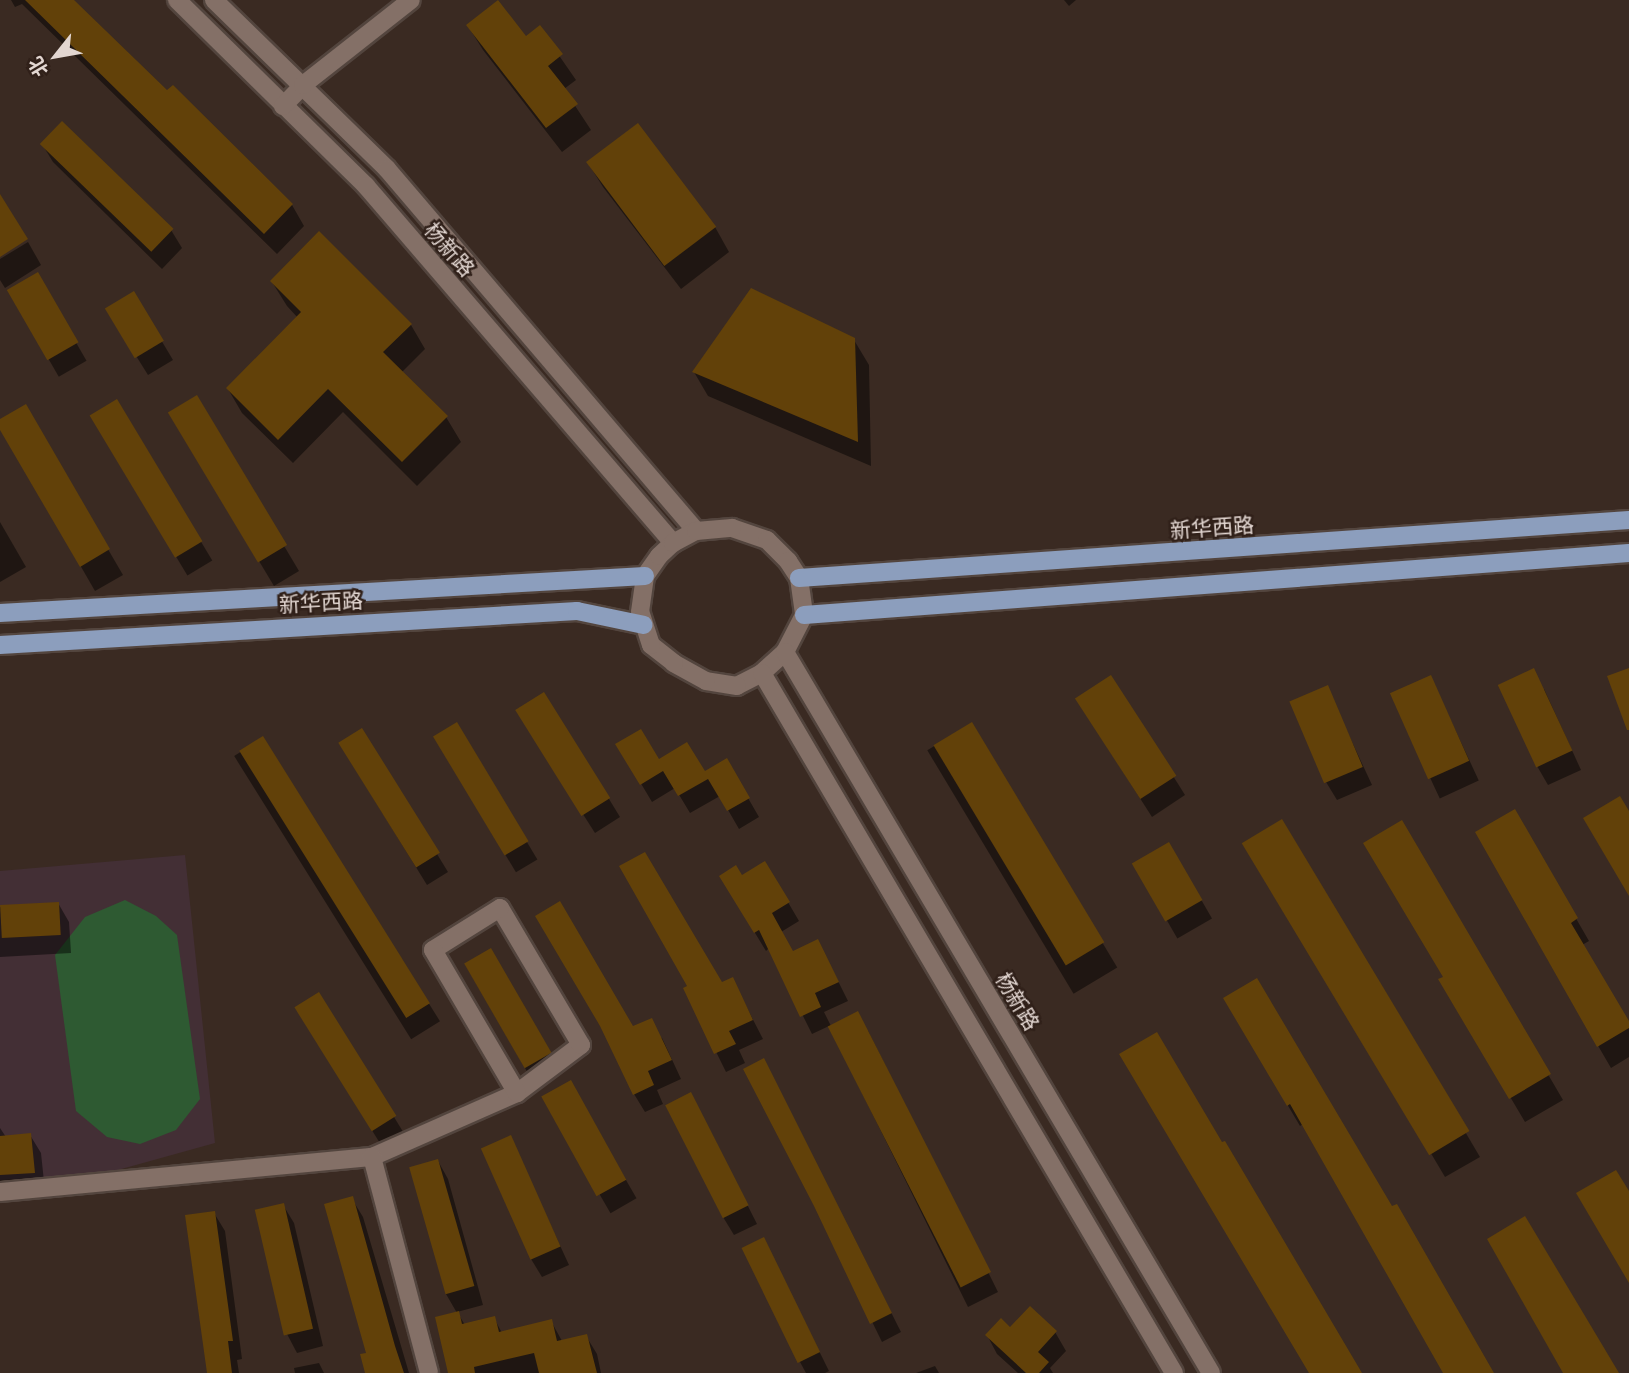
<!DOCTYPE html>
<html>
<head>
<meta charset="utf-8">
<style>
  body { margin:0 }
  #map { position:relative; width:1629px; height:1373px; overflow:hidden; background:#3a2a22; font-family:"IBM Plex Sans","Noto Sans SC",sans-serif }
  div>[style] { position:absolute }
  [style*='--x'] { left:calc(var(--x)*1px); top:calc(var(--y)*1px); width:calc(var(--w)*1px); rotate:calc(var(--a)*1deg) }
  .education>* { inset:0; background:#432f35 }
  .green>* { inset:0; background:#2e5a32 }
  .shadow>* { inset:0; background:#0007; transform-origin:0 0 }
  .building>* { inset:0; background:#624109; transform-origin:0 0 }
  .roads { filter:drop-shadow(2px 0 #53453e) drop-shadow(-2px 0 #53453e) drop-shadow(0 2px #53453e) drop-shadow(0 -2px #53453e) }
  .minor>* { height:18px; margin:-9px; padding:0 9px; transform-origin:9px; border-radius:9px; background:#847067 }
  .major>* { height:18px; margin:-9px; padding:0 9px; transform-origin:9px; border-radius:9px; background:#8c9ebd }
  span { translate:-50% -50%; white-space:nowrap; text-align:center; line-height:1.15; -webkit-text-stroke:5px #302019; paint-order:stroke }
  .street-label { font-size:21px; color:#e2d6d1 }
  .north { position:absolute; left:21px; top:21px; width:70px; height:70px; -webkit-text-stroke:5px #302019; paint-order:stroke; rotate:239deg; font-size:19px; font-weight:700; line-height:28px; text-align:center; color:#e2d6d1 }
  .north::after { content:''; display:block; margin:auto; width:24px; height:32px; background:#e2d6d1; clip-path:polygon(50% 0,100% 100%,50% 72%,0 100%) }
</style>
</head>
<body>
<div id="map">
  <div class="education">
    <div style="clip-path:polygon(185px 855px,215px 1143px,107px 1173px,0 1180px,0 871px)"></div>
  </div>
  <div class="green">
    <div style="clip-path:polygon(125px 900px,156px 916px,177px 935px,200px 1099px,176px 1130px,140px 1144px,107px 1137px,76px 1111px,55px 955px,85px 917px)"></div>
  </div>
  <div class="shadow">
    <div style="clip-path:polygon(11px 0,71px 0,167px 93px,292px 205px,304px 226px,277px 254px,22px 4px,15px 7px)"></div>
    <div style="clip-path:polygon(1064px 0,1076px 0,1069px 6px)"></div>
    <div style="clip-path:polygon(468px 26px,526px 39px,540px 28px,576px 80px,564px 89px,591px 130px,562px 152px,483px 50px)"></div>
    <div style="clip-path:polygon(42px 144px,171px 230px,182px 248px,162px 269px,53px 162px)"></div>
    <div style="clip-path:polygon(588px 163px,715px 227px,729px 252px,681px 289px,603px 187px)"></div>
    <div style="clip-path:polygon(28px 242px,41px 265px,5px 288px,0 280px,0 259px)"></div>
    <div style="left:37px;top:275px;width:99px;height:32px;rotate:60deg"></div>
    <div style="clip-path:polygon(272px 282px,411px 325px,425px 349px,401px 373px,446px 417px,461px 442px,417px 486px,343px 412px,293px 463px,242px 413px,228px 389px,298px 318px,287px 306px)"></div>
    <div style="clip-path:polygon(133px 293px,173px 360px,148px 375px,118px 327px)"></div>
    <div style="clip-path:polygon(854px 340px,869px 365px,871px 466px,708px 396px,694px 372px)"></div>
    <div style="clip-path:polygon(196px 398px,299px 571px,274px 586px,185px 438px)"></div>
    <div style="left:117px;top:402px;width:185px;height:29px;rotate:59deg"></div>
    <div style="clip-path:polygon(25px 407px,123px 575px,95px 591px,0 426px,0 421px)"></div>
    <div style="clip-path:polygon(0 522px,26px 567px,0 582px)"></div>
    <div style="clip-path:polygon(1111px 677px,1185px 795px,1152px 817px,1088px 717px)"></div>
    <div style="left:1431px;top:678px;width:113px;height:43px;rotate:65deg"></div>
    <div style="clip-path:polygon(1327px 688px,1372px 785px,1337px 800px,1326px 782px)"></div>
    <div style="clip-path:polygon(1544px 689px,1581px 770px,1548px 785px,1537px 766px)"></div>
    <div style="left:456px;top:724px;width:158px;height:25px;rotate:59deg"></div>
    <div style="left:971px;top:724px;width:284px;height:51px;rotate:59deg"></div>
    <div style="clip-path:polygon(528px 728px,609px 799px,620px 817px,595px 833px)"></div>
    <div style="left:263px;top:738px;width:334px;height:34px;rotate:58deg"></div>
    <div style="clip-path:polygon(618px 745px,658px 761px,704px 773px,726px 760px,759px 817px,739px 829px,720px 796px,690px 813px,675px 788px,652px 802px)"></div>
    <div style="clip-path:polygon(351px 762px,437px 854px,448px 872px,427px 885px)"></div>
    <div style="clip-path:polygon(1514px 811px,1589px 941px,1582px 945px,1629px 1025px,1629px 1057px,1611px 1068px,1547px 958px)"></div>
    <div style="clip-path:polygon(1282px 822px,1480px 1157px,1445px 1177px,1365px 1042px)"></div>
    <div style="clip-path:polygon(1401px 823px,1563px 1100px,1525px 1122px,1441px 980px,1445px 977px)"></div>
    <div style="left:1169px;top:844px;width:86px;height:40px;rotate:60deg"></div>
    <div style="clip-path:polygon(765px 863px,799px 921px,781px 932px,793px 953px,818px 941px,848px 1001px,824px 1012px,831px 1026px,868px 1031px,998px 1292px,968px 1307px,829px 1026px,812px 1034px,769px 948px,766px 951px,732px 895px,741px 878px)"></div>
    <div style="clip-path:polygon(58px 903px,69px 922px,71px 953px,0 957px,0 907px)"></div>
    <div style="left:491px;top:951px;width:139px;height:29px;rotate:60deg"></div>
    <div style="clip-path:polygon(732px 979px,763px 1039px,739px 1050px,745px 1063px,726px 1072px,685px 989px,722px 984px)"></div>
    <div style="clip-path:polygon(1225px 999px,1492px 1373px,1445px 1373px,1303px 1124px,1300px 1126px)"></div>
    <div style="clip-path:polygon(307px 1026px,394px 1117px,405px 1135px,383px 1148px)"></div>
    <div style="clip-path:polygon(633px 1028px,662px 1038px,681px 1079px,657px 1090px,663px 1104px,645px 1112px,634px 1094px)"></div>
    <div style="clip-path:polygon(773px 1078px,901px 1332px,882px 1342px,815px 1205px)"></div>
    <div style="left:570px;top:1083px;width:133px;height:30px;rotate:60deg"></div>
    <div style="clip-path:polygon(701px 1113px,757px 1224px,734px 1235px,723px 1217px)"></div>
    <div style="clip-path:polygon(0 1128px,6px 1137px,30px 1135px,41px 1153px,45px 1191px,0 1194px)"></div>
    <div style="clip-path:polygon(510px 1137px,569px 1265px,542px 1277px,531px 1259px)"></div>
    <div style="clip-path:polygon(438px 1161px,448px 1179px,483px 1305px,457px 1312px,465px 1325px,494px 1318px,502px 1333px,551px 1321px,562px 1341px,586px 1336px,597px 1354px,601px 1373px,449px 1373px,457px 1313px,446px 1294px)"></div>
    <div style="clip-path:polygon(352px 1199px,363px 1217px,409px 1373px,367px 1373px,368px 1354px)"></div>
    <div style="clip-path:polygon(283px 1205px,294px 1223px,323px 1346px,297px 1353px,287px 1334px)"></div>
    <div style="clip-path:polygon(214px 1213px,225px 1231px,242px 1359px,237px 1360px,239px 1373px,208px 1373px)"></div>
    <div style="clip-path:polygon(773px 1258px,829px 1371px,825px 1373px,806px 1373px,800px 1362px)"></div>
    <div style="clip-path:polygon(1010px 1330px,1055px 1332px,1066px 1351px,1050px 1368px,1053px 1373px,1018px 1373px,997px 1354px,987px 1335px)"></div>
    <div style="clip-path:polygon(319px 1363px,324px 1373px,295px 1373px,294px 1368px)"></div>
    <div style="clip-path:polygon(935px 1366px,939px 1373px,916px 1373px)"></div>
  </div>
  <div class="building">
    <div style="clip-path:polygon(25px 0,74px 0,167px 90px,173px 85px,293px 204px,264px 234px)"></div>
    <div style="clip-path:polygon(498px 0,526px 36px,540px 25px,563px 54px,548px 66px,578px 104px,546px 128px,466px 25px)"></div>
    <div style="left:62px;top:121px;width:155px;height:32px;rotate:44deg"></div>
    <div style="left:638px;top:123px;width:130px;height:65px;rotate:53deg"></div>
    <div style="clip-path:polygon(0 194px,28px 239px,0 257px)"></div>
    <div style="clip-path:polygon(319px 231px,412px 324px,383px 352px,448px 416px,402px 462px,328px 389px,278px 440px,226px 388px,301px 312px,270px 281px)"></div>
    <div style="left:38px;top:272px;width:81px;height:36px;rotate:60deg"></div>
    <div style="clip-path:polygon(751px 288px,855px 338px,858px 442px,692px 372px)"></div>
    <div style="left:134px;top:291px;width:58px;height:34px;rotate:59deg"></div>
    <div style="left:197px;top:395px;width:175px;height:34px;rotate:59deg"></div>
    <div style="left:117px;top:399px;width:166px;height:32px;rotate:59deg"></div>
    <div style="clip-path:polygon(26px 404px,110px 549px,80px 567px,0 430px,0 419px)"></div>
    <div style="left:1534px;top:668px;width:91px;height:40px;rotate:65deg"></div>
    <div style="clip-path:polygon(1629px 668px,1629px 730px,1627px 730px,1607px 676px)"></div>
    <div style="left:1111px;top:675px;width:120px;height:43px;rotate:57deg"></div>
    <div style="left:1431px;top:675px;width:94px;height:45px;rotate:66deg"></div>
    <div style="left:1328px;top:685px;width:89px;height:42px;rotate:67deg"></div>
    <div style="left:544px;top:692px;width:125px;height:34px;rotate:58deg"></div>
    <div style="left:457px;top:722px;width:139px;height:28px;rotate:59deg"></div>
    <div style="left:972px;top:722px;width:257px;height:45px;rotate:59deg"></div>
    <div style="left:362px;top:728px;width:147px;height:28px;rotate:58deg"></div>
    <div style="clip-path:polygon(641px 729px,659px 759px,687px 742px,705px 771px,727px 758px,750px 798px,727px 811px,708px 779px,678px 796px,663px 771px,640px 785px,615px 744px)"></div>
    <div style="left:263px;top:736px;width:315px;height:28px;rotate:58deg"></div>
    <div style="clip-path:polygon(1620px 796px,1629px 811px,1629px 896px,1583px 818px)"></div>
    <div style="clip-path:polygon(1515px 809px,1578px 918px,1571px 923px,1629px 1021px,1629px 1028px,1597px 1047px,1475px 832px)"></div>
    <div style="left:1282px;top:819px;width:364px;height:47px;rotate:59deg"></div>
    <div style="clip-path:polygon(1402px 820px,1551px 1074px,1509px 1099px,1438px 979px,1443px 977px,1363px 843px)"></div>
    <div style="left:1169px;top:842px;width:67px;height:43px;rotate:60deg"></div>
    <div style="clip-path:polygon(645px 852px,722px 982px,733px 977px,753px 1020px,729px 1031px,736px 1044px,714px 1054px,683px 988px,687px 986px,619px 866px)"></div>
    <div style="clip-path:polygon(765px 861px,790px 902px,772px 913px,793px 951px,818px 939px,839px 982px,815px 993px,821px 1007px,800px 1017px,759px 930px,754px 933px,719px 876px,736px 865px,742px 875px)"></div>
    <div style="clip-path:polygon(560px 901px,633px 1026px,652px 1018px,672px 1060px,648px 1071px,654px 1085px,633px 1095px,600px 1026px,535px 916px)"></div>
    <div style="left:59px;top:902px;width:33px;height:59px;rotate:87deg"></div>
    <div style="left:491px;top:948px;width:121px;height:31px;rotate:60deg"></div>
    <div style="clip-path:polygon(1257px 978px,1392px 1206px,1397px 1204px,1494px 1373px,1443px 1373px,1290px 1104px,1287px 1106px,1223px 998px)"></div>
    <div style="left:319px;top:992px;width:146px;height:29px;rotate:58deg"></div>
    <div style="left:858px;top:1011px;width:293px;height:34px;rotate:63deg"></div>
    <div style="clip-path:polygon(1157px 1032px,1222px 1142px,1225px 1141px,1362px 1373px,1309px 1373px,1119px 1054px)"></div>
    <div style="clip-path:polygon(764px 1058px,892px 1313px,870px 1324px,814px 1206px,743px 1069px)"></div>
    <div style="left:571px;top:1080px;width:114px;height:34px;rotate:61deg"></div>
    <div style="left:691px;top:1092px;width:127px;height:29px;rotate:63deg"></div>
    <div style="clip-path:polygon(31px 1133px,35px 1173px,0 1175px,0 1136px)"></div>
    <div style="left:511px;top:1135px;width:122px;height:33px;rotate:66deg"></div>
    <div style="left:438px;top:1159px;width:132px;height:30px;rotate:74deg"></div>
    <div style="clip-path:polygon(1616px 1170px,1629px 1191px,1629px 1283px,1576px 1193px)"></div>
    <div style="clip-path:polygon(353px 1196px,395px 1346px,404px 1373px,365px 1373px,360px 1354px,366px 1353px,324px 1204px)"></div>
    <div style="left:284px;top:1203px;width:129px;height:30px;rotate:77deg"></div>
    <div style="clip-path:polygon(215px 1211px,233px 1341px,228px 1341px,232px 1373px,207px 1373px,185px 1215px)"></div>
    <div style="clip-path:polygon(1525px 1216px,1579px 1306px,1619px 1373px,1563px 1373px,1487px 1239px)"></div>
    <div style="left:764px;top:1237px;width:128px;height:25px;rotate:64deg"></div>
    <div style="clip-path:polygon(1030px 1306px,1057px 1331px,1038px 1352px,1049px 1362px,1039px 1373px,1026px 1373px,985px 1335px,1001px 1318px,1010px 1327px)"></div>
    <div style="clip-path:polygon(459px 1311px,462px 1324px,495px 1316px,499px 1332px,552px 1319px,557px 1341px,587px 1334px,597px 1373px,539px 1373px,534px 1353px,474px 1367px,475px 1373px,448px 1373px,435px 1317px)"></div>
  </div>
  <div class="roads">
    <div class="minor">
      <div style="--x:177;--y:0;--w:265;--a:44.5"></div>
      <div style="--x:366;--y:186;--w:471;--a:49.3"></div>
      <div style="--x:214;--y:0;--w:242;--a:44.3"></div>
      <div style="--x:387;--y:169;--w:476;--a:49.5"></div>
      <div style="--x:283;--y:106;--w:29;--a:-46"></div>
      <div style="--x:303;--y:85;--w:137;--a:-38.2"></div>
      <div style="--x:732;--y:528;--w:37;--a:19"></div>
      <div style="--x:767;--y:540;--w:30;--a:45"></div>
      <div style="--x:788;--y:561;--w:20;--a:57"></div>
      <div style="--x:799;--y:578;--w:37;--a:82"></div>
      <div style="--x:804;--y:615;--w:42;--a:117.2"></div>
      <div style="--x:785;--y:652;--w:31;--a:138"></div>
      <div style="--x:762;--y:673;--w:28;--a:153"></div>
      <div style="--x:737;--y:686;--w:31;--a:-171"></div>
      <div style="--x:706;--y:681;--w:37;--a:-151"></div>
      <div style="--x:674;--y:663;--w:29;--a:-142"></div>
      <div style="--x:651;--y:645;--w:35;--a:-108"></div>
      <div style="--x:640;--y:612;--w:36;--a:-82"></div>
      <div style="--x:645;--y:576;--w:24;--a:-55"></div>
      <div style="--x:659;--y:556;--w:19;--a:-43"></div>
      <div style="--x:673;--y:543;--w:26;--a:-28"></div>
      <div style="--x:696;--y:531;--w:36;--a:-5"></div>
      <div style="--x:785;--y:652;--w:837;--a:59.42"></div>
      <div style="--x:762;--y:673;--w:812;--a:59.52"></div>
      <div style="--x:372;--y:1157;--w:158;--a:-23.8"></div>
      <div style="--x:517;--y:1093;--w:80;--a:-36.9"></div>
      <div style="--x:581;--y:1045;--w:159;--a:-120.6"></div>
      <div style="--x:500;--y:908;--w:79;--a:147.9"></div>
      <div style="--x:433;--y:950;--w:166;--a:59.6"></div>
      <div style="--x:0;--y:1192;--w:374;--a:-5.4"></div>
      <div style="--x:372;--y:1157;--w:223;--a:75.2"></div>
    </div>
    <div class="major">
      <div style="--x:799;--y:578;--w:832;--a:-4"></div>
      <div style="--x:0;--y:613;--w:646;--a:-3.28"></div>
      <div style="--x:804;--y:615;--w:827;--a:-4.3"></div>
      <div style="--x:0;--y:645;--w:578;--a:-3.37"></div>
      <div style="--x:577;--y:611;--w:68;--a:11.8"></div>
    </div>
  </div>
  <div class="street-label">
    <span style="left:450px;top:249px;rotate:49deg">杨新路</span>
    <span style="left:1212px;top:527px;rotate:-4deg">新华西路</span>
    <span style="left:321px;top:602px;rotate:-3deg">新华西路</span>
    <span style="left:1018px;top:1001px;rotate:59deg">杨新路</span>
  </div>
  <div class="north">北</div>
</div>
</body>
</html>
